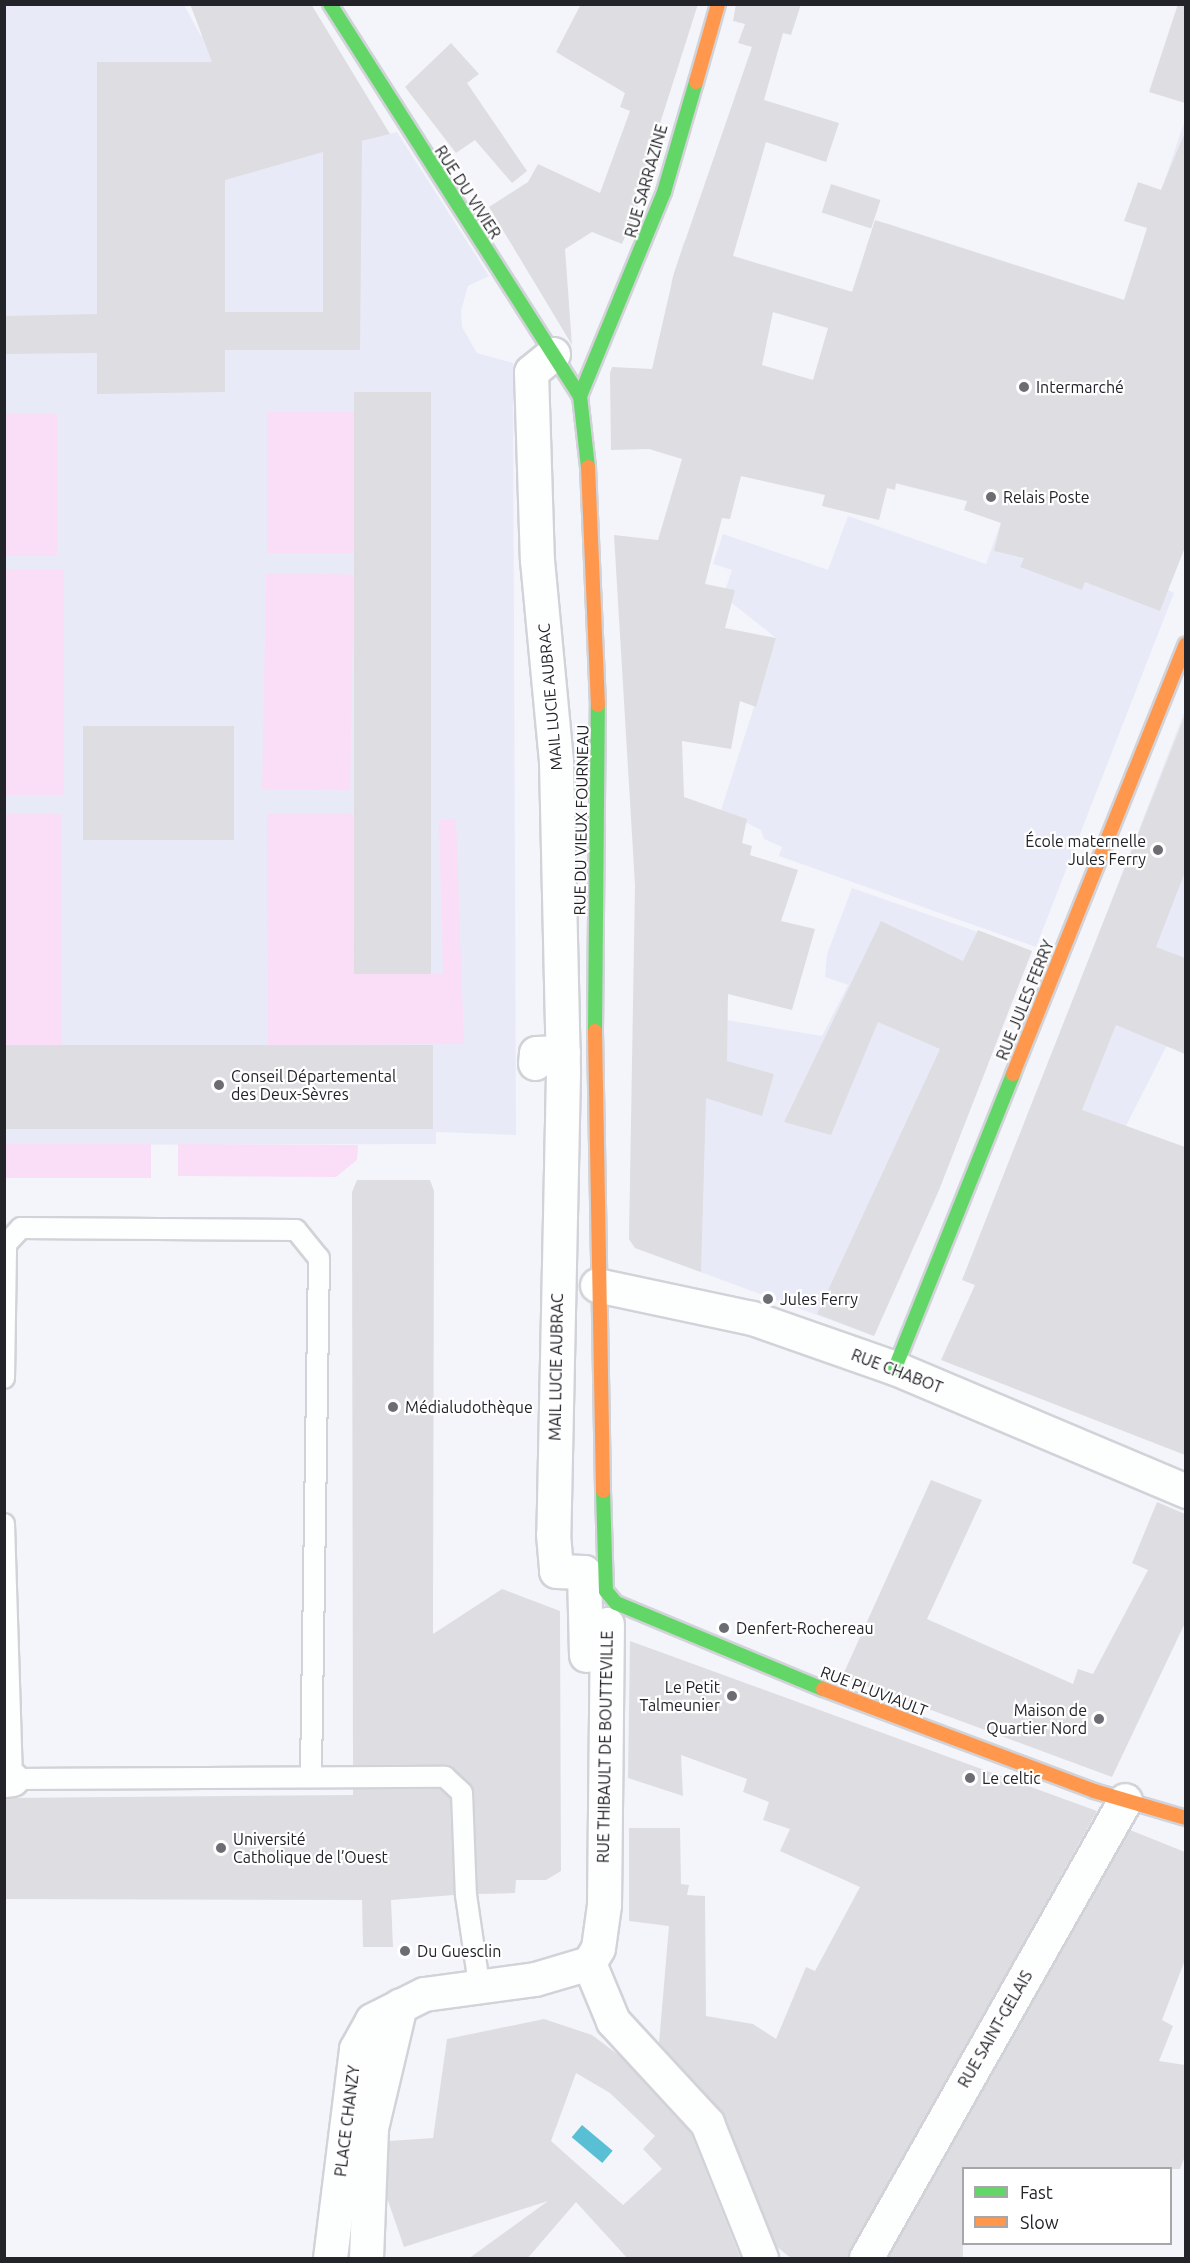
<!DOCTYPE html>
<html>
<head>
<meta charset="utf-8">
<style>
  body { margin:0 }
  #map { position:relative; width:1190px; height:2263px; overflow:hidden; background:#f4f5fa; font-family:Ubuntu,sans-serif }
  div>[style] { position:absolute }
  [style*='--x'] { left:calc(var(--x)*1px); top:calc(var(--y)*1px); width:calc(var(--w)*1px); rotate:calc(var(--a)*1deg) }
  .built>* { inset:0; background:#e8ebf7 }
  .green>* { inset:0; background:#faddf7; transform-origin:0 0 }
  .water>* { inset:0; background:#59bfd4; transform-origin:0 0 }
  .building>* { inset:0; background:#dedde2; transform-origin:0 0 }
  .roads { filter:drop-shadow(2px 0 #d1d3d8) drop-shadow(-2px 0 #d1d3d8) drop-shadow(0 2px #d1d3d8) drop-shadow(0 -2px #d1d3d8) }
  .lane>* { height:20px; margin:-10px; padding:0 10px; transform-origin:10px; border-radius:10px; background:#fdfefe }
  .street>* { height:33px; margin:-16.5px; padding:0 16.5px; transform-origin:16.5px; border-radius:16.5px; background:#fdfefe }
  .fast>* { height:14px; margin:-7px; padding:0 7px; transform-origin:7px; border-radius:7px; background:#63d668 }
  .slow>* { height:14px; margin:-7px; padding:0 7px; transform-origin:7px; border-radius:7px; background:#ff974d }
  .dots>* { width:16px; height:16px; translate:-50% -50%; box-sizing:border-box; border:3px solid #fff; border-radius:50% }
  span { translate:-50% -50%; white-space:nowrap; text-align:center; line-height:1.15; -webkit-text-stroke:4.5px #fff; paint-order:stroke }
  .street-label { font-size:16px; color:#23242a }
  .poi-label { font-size:16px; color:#23242a }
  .left { translate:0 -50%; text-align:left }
  .right { translate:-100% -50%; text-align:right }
  .frame { position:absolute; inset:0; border:6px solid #23242a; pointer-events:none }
  .legend { position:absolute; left:962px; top:2167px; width:210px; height:78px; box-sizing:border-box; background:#fff; border:2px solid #a7a7aa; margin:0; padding:8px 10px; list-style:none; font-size:18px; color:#23242a }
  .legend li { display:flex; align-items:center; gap:12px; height:30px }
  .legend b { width:30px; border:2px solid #a7a7aa }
</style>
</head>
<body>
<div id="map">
  <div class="built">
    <div style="clip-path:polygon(4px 5px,184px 5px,201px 36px,218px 34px,257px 169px,397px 132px,489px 276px,468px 286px,461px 311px,462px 327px,477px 353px,513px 363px,516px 1135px,436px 1132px,436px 1144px,5px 1145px)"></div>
    <div style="clip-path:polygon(1185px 120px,1185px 547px,1168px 590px,1174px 593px,1036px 947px,779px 856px,782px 847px,764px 839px,761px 830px,721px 810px,776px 638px,723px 596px,732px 570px,713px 564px,723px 534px,828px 570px,848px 516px,986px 564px,1005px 511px,841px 470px,828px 328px,671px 283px,684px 241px,863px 295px,886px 223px,1124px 300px)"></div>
    <div style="clip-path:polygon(1185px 710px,1185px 1054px,1167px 1045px,1126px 1126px,1078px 1147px,1079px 985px)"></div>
    <div style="clip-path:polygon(852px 888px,1032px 951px,939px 1190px,874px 1336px,635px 1248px,629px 1239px,632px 1115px,709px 1017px,822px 1036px,848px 985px,825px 977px,827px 954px)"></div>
  </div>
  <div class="green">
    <div style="left:354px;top:412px;width:141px;height:87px;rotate:90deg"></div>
    <div style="left:4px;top:413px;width:53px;height:143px"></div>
    <div style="left:64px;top:569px;width:226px;height:59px;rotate:90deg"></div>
    <div style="left:266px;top:573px;width:88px;height:216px;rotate:1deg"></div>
    <div style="clip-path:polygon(353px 813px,354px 974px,443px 974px,439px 820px,456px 819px,464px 1044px,268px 1045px,267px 814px)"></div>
    <div style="left:4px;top:814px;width:58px;height:231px"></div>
    <div style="left:151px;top:1144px;width:34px;height:146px;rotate:90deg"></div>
    <div style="clip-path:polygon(178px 1144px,358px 1145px,357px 1160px,336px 1177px,178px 1176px)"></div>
  </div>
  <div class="water">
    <div style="left:582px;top:2125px;width:40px;height:16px;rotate:40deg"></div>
  </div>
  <div class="building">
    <div style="clip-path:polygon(evenodd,190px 4px,311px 4px,390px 134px,362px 141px,360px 350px,225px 350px,225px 392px,97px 394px,97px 353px,4px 354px,4px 316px,97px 314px,97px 62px,212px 62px,190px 4px,323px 152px,323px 312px,225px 312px,225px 180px,323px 152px)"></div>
    <div style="clip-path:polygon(581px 4px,698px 4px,643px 177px,648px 179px,646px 186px,622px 244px,592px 232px,565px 249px,572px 345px,489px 207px,528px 182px,538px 164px,600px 193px,630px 111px,620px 107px,625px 93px,556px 52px)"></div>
    <div style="clip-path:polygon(evenodd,736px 4px,801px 4px,791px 35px,783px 33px,764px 100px,839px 123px,826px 162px,766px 142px,733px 256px,852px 292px,875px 220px,1124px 300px,1147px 228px,1124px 221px,1138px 182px,1161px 190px,1185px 132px,1185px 547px,1160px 611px,1085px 582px,1082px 590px,1020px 567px,1024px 558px,994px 551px,1001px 523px,964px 510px,967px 501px,896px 483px,895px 490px,887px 488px,879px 520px,822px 506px,825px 495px,741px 476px,730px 519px,722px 518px,705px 584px,735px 590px,725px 628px,776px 638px,756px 707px,740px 701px,731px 749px,682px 741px,684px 797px,747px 819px,742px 843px,752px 846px,750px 855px,798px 870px,781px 921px,815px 929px,792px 1010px,728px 994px,727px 1061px,774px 1074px,762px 1116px,706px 1098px,701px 1272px,635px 1248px,629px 1239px,635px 885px,614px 535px,658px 540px,682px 459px,649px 449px,611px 450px,610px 373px,612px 367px,652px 369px,674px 273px,752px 47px,738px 43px,745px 24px,733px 21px,736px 4px,773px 312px,828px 328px,813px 380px,762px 365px,773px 312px)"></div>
    <div style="clip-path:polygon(1178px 4px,1185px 4px,1185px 103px,1149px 92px)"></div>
    <div style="clip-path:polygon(451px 43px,479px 74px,467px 83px,527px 171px,512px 183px,475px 140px,456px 153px,405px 87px)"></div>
    <div style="left:831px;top:184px;width:52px;height:30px;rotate:18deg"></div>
    <div style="left:354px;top:392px;width:77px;height:582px"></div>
    <div style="clip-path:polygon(1185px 715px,1185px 872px,1156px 947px,1185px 958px,1185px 1054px,1116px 1025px,1082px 1110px,1185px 1147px,1185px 1455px,941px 1360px,975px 1285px,962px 1280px)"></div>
    <div style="left:83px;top:726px;width:151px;height:114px"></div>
    <div style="clip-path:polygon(881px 921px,963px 961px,978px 930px,1032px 951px,939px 1190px,874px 1336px,817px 1314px,940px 1049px,878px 1022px,831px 1135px,784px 1122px)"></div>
    <div style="left:4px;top:1045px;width:429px;height:84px"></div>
    <div style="clip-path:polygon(357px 1180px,430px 1180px,434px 1191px,433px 1634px,502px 1589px,560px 1611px,561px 1871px,546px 1880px,516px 1880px,515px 1893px,478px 1894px,474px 1793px,453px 1768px,353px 1765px,352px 1192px)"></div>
    <div style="clip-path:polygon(931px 1480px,982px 1500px,927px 1619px,1073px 1684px,1078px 1669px,1093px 1674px,1148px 1570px,1132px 1563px,1157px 1502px,1185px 1514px,1185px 1623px,1112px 1777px,842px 1677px)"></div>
    <div style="clip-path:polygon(630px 1641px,1097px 1811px,847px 2259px,792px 2259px,777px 2247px,724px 2116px,659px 2043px,669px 1926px,629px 1921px,629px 1828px,680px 1828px,681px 1884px,689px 1885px,687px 1895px,705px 1896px,706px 2016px,753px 2024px,776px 2039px,806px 1967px,815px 1971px,860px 1887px,780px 1851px,790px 1829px,763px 1820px,769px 1802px,743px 1792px,747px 1779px,681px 1755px,683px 1796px,628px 1778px)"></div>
    <div style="clip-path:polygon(353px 1789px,440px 1789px,450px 1798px,454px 1895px,391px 1900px,393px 1947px,363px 1947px,362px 1900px,4px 1899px,4px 1798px,353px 1795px)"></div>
    <div style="clip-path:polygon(1130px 1830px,1185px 1852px,1185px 1960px,1162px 2020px,1173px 2026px,1159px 2061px,1185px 2065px,1185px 2156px,1180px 2169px,963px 2169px,963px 2259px,887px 2259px)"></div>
    <div style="clip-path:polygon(evenodd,544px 2019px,592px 2035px,620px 2056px,691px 2133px,740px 2257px,628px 2259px,576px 2202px,527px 2259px,468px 2259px,548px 2201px,404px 2247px,387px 2198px,389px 2141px,433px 2138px,447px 2039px,544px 2019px,576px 2073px,610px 2093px,655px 2136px,643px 2149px,662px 2169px,623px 2205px,551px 2141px,576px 2073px)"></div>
  </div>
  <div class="roads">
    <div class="lane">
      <div style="--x:4;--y:1378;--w:134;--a:-89.1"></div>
      <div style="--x:6;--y:1244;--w:22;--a:-47"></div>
      <div style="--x:21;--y:1228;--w:275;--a:0.4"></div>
      <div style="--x:296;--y:1230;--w:36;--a:51"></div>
      <div style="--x:319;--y:1258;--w:517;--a:90.89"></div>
      <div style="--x:4;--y:1524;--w:255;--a:88.2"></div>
      <div style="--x:12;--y:1779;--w:433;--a:-0.3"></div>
      <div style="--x:445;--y:1777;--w:23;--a:43"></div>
      <div style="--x:462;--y:1793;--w:102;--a:87.8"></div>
      <div style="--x:466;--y:1895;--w:90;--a:81.7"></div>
    </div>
    <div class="street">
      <div style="--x:553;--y:354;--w:28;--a:141"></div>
      <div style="--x:531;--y:372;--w:188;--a:88.2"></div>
      <div style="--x:537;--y:560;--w:203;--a:84.6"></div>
      <div style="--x:556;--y:762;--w:311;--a:88.7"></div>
      <div style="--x:563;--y:1073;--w:461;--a:91.2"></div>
      <div style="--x:553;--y:1534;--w:37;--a:85"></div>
      <div style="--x:556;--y:1571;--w:28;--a:2"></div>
      <div style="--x:584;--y:1572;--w:83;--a:88.6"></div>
      <div style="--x:535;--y:1063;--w:10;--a:-84"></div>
      <div style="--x:536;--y:1053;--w:27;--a:-2"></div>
      <div style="--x:597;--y:1285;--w:158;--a:12"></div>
      <div style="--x:752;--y:1318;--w:151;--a:19.3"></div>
      <div style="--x:895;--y:1368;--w:316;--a:22.9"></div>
      <div style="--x:4;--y:1780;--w:8;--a:-7"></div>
      <div style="--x:589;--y:1963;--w:17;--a:-59"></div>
      <div style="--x:598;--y:1948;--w:43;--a:-82.1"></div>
      <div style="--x:604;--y:1905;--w:281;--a:-89.4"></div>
      <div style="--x:589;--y:1963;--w:63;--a:67.5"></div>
      <div style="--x:613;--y:2021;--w:139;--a:47.3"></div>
      <div style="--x:707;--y:2123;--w:145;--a:68.2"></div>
      <div style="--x:330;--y:2258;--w:211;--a:-82.9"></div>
      <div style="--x:356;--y:2049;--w:33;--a:-61"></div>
      <div style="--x:372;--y:2020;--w:58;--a:-26.6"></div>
      <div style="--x:424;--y:1994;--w:112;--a:-7.7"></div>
      <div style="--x:535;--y:1979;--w:56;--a:-16.5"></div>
      <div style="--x:366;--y:2258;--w:130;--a:-87.8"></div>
      <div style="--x:371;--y:2128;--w:126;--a:-76.7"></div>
      <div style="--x:866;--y:2258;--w:526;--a:-60.51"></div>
    </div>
    <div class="fast">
      <div style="--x:330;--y:4;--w:465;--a:57.5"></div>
      <div style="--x:580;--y:396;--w:71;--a:83.6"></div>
      <div style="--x:580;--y:396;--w:221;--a:-67.6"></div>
      <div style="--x:664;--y:192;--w:115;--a:-73.8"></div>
      <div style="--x:595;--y:1031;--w:326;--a:-89.5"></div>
      <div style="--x:895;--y:1368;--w:317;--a:-68.1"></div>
      <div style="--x:603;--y:1491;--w:100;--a:88.3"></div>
      <div style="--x:606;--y:1591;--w:16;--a:50"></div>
      <div style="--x:616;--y:1603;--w:224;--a:22.6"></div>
    </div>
    <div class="slow">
      <div style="--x:696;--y:82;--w:81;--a:-74.2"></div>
      <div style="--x:588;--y:467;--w:238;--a:87.6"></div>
      <div style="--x:595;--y:1031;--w:460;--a:89"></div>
      <div style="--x:1013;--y:1074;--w:463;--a:-68.1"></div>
      <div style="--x:823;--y:1689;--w:290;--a:20.6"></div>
      <div style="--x:1094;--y:1791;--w:96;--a:16.4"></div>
    </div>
  </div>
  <div class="dots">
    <div style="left:1024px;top:387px;background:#6c6d73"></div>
    <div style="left:991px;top:497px;background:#6c6d73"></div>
    <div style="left:1158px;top:850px;background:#6c6d73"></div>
    <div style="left:219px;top:1085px;background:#6c6d73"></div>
    <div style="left:768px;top:1299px;background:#6c6d73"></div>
    <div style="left:393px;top:1407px;background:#6c6d73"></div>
    <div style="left:724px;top:1628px;background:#6c6d73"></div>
    <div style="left:732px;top:1696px;background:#6c6d73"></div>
    <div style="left:1099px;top:1719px;background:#6c6d73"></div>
    <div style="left:970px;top:1778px;background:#6c6d73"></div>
    <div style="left:221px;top:1848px;background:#6c6d73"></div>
    <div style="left:405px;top:1951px;background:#6c6d73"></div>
  </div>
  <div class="street-label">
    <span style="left:646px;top:181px;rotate:-74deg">RUE SARRAZINE</span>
    <span style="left:468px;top:192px;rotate:57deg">RUE DU VIVIER</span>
    <span style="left:550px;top:697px;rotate:-95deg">MAIL LUCIE AUBRAC</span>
    <span style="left:581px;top:820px;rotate:-89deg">RUE DU VIEUX FOURNEAU</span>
    <span style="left:1025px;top:1000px;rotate:-68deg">RUE JULES FERRY</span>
    <span style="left:556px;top:1367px;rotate:-89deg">MAIL LUCIE AUBRAC</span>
    <span style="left:897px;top:1371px;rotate:21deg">RUE CHABOT</span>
    <span style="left:874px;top:1691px;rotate:21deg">RUE PLUVIAULT</span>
    <span style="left:605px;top:1747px;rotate:-89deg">RUE THIBAULT DE BOUTTEVILLE</span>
    <span style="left:995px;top:2029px;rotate:-60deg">RUE SAINT-GELAIS</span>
    <span style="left:347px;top:2121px;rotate:-83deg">PLACE CHANZY</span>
  </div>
  <div class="poi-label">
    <span class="left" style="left:1036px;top:387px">Intermarché</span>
    <span class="left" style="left:1003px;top:497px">Relais Poste</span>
    <span class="right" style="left:1146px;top:850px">École maternelle<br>Jules Ferry</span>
    <span class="left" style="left:231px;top:1085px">Conseil Départemental<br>des Deux-Sèvres</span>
    <span class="left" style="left:780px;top:1299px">Jules Ferry</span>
    <span class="left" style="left:405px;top:1407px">Médialudothèque</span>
    <span class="left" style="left:736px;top:1628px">Denfert-Rochereau</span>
    <span class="right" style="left:720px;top:1696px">Le Petit<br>Talmeunier</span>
    <span class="right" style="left:1087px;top:1719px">Maison de<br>Quartier Nord</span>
    <span class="left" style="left:982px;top:1778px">Le celtic</span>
    <span class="left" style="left:233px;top:1848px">Université<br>Catholique de l’Ouest</span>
    <span class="left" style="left:417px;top:1951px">Du Guesclin</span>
  </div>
  <div class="frame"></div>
  <ul class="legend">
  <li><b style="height:8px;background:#63d668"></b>Fast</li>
  <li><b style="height:8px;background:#ff974d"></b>Slow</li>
  </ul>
</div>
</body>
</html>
